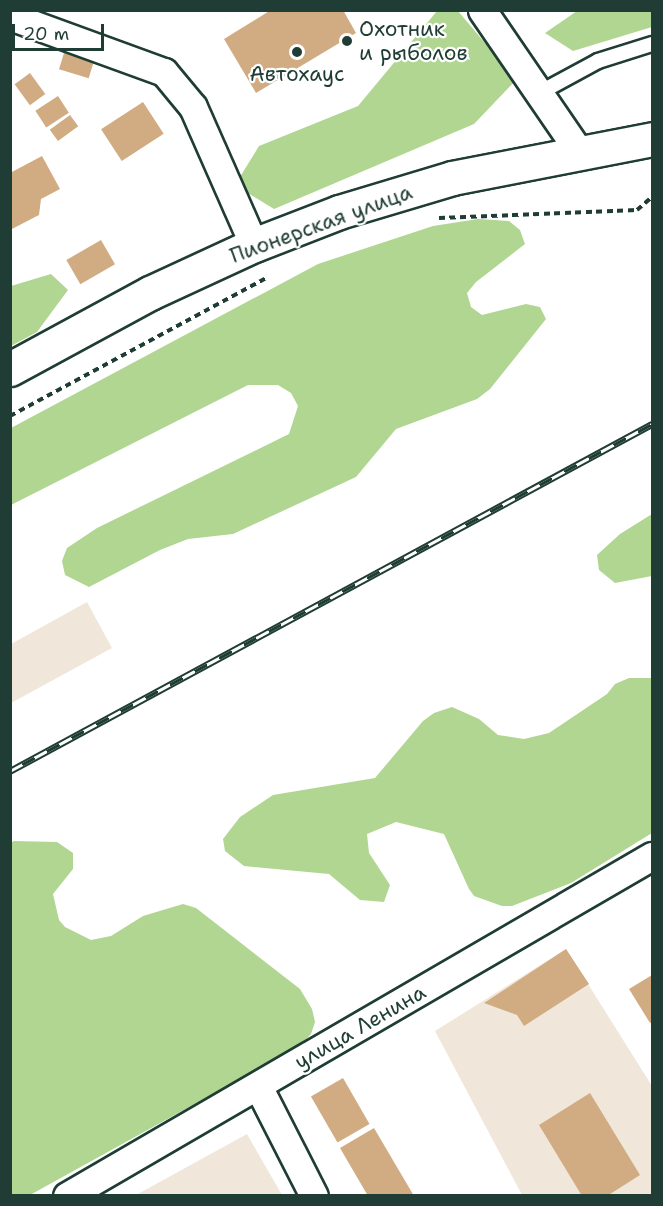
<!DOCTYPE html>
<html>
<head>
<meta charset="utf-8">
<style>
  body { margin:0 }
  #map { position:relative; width:663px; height:1206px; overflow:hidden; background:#fff; font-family:"Shantell Sans",sans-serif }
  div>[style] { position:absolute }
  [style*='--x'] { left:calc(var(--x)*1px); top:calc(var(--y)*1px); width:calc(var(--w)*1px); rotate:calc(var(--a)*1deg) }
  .built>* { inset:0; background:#f1e6da }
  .green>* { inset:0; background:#b0d692 }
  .building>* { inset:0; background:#d1ac83; transform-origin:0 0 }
  .path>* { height:4px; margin-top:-2px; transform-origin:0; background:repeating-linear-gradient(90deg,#1f3d34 0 6px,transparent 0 10.5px) }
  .roads { filter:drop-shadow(2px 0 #1f3d34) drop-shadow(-2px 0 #1f3d34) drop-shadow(0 2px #1f3d34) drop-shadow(0 -2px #1f3d34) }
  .service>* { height:14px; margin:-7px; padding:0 7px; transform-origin:7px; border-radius:7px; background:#fff }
  .minor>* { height:27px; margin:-13.5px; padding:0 13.5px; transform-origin:13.5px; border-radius:13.5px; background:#fff }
  .tertiary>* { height:33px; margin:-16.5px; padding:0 16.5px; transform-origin:16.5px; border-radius:16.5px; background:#fff }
  .rail>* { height:7px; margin-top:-3.5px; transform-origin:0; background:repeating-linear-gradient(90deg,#fff 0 14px,#1f3d34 0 28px); box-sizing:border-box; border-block:2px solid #1f3d34 }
  .dots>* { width:16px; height:16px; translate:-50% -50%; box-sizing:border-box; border:3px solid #fff; border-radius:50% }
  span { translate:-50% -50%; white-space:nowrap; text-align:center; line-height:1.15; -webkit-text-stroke:4.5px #fff; paint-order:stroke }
  .poi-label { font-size:21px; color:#1f3d34 }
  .left { translate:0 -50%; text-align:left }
  .street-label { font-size:21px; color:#1f3d34 }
  .frame { position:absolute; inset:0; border:12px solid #1f3d34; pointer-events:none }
  .scale { position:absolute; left:12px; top:24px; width:92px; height:27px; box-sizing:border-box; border:3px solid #1f3d34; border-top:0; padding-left:8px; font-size:18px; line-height:21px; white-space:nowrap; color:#1f3d34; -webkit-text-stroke:4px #fff; paint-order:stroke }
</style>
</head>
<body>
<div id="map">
  <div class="built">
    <div style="clip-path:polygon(87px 602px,112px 648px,11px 703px,11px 644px)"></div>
    <div style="clip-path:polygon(566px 949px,652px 1086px,652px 1195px,522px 1195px,435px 1031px)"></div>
    <div style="clip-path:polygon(247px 1134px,282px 1195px,136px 1195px)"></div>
  </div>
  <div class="green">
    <div style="clip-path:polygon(437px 11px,458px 11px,516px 80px,474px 124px,274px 209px,235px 185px,259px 146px,358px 106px)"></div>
    <div style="clip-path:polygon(577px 11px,652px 11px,652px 27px,573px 51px,545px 33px)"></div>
    <div style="clip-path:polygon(478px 219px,509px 221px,520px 230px,525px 244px,476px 282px,467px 293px,471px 307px,482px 315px,526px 304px,540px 307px,546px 319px,490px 389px,477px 399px,396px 429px,356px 477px,233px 534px,188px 539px,160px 550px,89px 587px,65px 575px,62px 561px,67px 548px,97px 528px,289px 434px,298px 406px,291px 393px,278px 385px,248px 385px,11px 505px,11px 428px,318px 264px,433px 226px)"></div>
    <div style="clip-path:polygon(51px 274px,68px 290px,37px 332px,11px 346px,11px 286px)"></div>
    <div style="clip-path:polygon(652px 514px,652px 576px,615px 583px,599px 570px,597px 555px,620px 534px)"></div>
    <div style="clip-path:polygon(629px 678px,652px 678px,652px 833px,571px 883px,512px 906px,502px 906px,474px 896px,469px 889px,444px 834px,396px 822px,367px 834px,369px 853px,390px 885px,384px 902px,360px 900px,329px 874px,244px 866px,225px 851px,223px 839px,240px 817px,273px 795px,375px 778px,423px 721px,434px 713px,452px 707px,479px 719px,498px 735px,524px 739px,549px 733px,607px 694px,615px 684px)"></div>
    <div style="clip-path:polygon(14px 841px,57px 842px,73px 853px,73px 869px,53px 894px,59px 920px,65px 927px,91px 940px,111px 936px,143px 916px,183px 904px,196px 908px,300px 989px,312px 1009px,315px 1022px,311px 1034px,301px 1045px,30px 1195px,11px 1195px,10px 843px)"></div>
  </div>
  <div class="building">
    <div style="clip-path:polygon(271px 10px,343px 10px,356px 33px,256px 93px,224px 39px)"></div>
    <div style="left:64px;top:53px;width:31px;height:17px;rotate:17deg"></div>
    <div style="left:30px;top:73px;width:26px;height:19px;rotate:54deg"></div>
    <div style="left:58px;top:96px;width:20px;height:27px;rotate:57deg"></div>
    <div style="left:143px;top:102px;width:38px;height:50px;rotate:57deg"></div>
    <div style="left:70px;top:115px;width:14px;height:25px;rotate:54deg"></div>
    <div style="clip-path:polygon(42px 156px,60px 189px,41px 199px,39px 215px,10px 230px,10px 173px)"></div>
    <div style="left:101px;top:240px;width:28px;height:40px;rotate:60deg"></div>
    <div style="clip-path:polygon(566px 949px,589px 984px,524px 1026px,517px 1015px,484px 1003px)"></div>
    <div style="clip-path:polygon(652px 975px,652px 1022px,650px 1023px,629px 989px)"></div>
    <div style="left:343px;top:1078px;width:53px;height:37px;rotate:60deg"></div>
    <div style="clip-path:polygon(590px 1093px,640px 1175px,607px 1196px,582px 1196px,539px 1125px)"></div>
    <div style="clip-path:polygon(374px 1128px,414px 1196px,368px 1196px,340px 1148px)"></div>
  </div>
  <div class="path">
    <div style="--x:439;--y:218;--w:198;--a:-2.3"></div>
    <div style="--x:637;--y:210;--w:20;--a:-41"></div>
    <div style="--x:10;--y:416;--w:291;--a:-28.3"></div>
  </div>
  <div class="roads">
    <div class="service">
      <div style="--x:539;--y:93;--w:67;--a:-28.5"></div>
      <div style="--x:598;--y:61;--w:57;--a:-17.5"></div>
    </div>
    <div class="minor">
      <div style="--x:482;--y:10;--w:173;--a:55.6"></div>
      <div style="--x:10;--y:16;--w:164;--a:20"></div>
      <div style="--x:164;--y:72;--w:45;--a:50.4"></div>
      <div style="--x:193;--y:107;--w:151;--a:66.2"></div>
      <div style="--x:258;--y:1086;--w:123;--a:63"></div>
      <div style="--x:67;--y:1196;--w:677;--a:-30.17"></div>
    </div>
    <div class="tertiary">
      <div style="--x:10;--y:369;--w:159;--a:-28.5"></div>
      <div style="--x:150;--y:293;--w:115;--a:-24.8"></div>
      <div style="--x:254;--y:245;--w:91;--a:-21.2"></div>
      <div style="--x:339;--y:212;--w:118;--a:-16.7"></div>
      <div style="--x:452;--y:178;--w:204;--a:-11"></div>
    </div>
  </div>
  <div class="rail">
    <div style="--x:10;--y:771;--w:730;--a:-28.39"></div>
  </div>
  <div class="dots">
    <div style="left:347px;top:41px;background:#1f3d34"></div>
    <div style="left:297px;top:52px;background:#1f3d34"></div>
  </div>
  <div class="poi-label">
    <span class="left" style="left:359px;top:41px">Охотник<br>и рыболов</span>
    <span style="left:297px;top:74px">Автохаус</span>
  </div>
  <div class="street-label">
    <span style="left:321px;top:224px;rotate:-20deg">Пионерская улица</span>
    <span style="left:360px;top:1027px;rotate:-30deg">улица Ленина</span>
  </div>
  <div class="frame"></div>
  <div class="scale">20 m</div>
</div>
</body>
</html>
